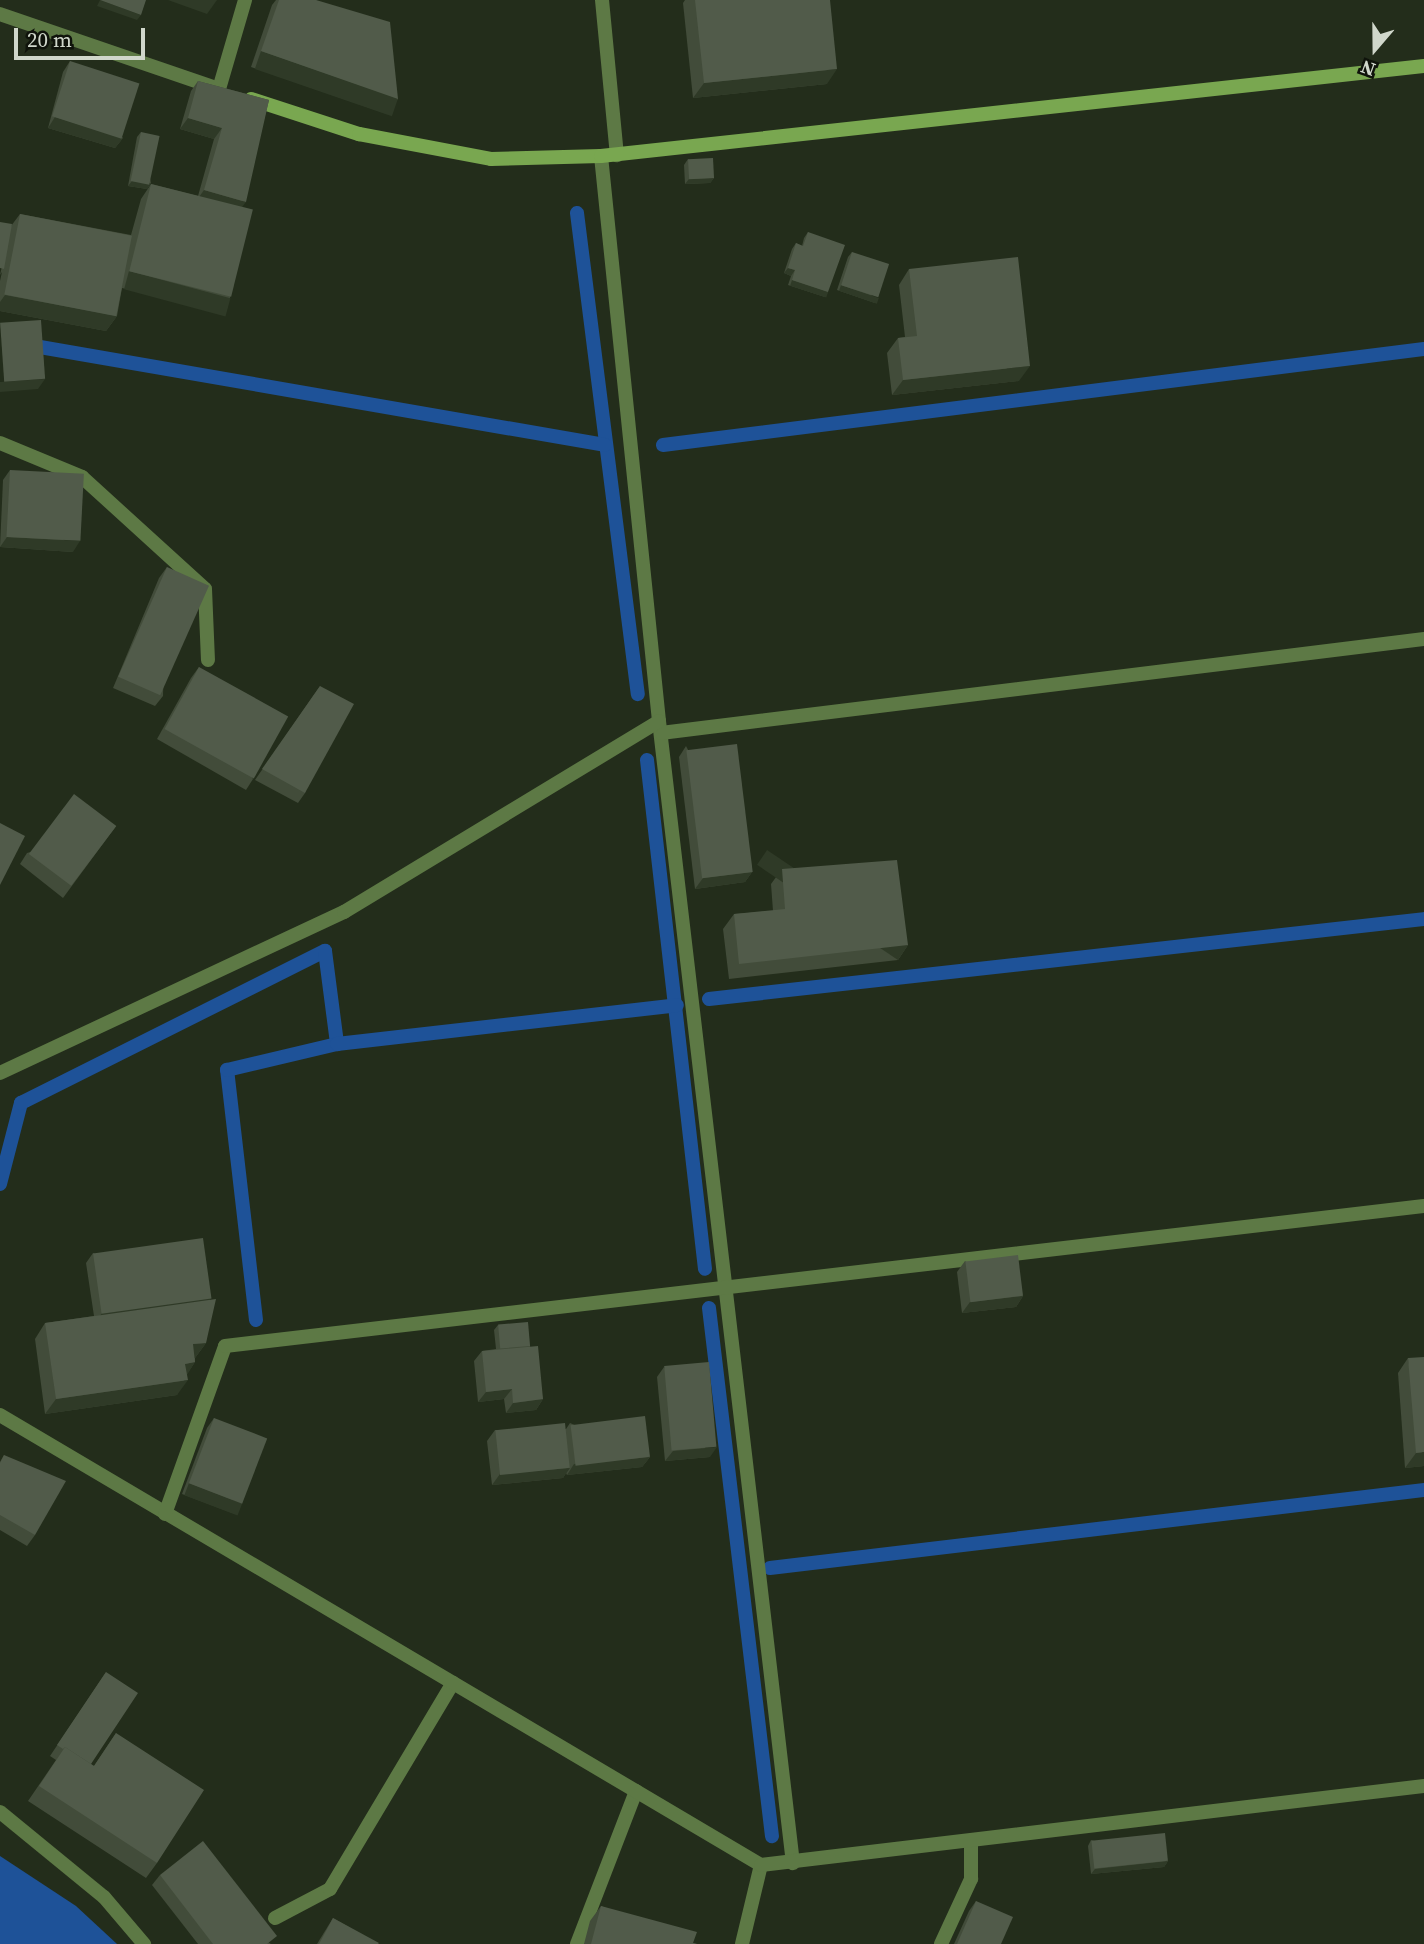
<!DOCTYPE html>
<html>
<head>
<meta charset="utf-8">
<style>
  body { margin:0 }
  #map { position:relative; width:1424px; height:1944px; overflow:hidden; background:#232d1b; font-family:"Source Serif 4",serif }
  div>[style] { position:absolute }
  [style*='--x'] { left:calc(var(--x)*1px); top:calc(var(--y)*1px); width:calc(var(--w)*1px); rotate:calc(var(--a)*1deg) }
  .water>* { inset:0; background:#1e5298 }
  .stream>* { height:14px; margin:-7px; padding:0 7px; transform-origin:7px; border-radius:7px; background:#1e5298 }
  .lane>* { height:14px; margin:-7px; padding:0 7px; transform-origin:7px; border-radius:7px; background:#5d7945 }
  .street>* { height:14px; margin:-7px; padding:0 7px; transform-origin:7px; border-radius:7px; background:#5d7945 }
  .secondary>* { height:14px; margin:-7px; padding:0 7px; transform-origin:7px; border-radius:7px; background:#79a750 }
  .wall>* { inset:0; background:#424c3a }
  .shaded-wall>* { inset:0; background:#2f3a27; transform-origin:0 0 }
  .building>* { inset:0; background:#515b4a; transform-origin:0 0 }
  span { translate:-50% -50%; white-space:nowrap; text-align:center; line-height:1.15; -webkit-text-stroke:6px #0f130b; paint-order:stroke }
  .north { position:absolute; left:1340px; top:14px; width:70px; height:70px; -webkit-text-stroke:5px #0f130b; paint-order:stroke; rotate:200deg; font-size:19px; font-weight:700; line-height:28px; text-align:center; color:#d0d7cb }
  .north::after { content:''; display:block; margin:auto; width:24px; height:32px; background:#d0d7cb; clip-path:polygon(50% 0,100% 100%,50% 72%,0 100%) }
  .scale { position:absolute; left:14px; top:28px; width:131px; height:32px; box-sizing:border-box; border:4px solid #d0d7cb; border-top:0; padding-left:9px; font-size:21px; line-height:24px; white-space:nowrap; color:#d0d7cb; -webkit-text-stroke:5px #0f130b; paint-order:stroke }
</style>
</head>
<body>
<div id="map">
  <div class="water">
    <div style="clip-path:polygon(0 1856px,76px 1906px,117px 1944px,0 1944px)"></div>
  </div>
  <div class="stream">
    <div style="--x:577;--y:213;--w:485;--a:82.8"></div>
    <div style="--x:40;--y:347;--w:573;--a:9.84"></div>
    <div style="--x:663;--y:445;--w:767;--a:-7.19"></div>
    <div style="--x:647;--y:760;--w:512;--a:83.5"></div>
    <div style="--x:709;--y:999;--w:719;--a:-6.38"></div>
    <div style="--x:0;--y:1184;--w:84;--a:-75.5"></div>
    <div style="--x:21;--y:1103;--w:340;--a:-26.6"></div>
    <div style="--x:325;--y:951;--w:94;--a:82.6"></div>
    <div style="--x:709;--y:1308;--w:532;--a:83.2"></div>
    <div style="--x:256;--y:1320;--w:252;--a:-96.6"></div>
    <div style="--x:227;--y:1070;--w:113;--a:-13.3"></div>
    <div style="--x:337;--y:1044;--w:342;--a:-6.5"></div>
    <div style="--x:770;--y:1568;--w:659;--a:-6.8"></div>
  </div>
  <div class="lane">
    <div style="--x:602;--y:0;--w:156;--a:84.5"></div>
    <div style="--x:0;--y:443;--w:89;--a:22.5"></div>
    <div style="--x:82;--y:477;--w:166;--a:42.3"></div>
    <div style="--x:205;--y:589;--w:71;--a:87.6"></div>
    <div style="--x:275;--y:1918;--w:62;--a:-27.8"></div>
    <div style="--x:330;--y:1889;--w:240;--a:-59.2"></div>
    <div style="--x:577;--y:1944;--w:164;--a:-68.9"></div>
    <div style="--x:742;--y:1944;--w:81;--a:-76.5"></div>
    <div style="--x:941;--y:1944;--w:72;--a:-65.2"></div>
    <div style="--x:971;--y:1879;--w:38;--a:-90"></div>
  </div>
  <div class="street">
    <div style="--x:0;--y:14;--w:231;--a:18.9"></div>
    <div style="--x:219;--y:89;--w:93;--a:-73.7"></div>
    <div style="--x:601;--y:156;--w:568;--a:84.14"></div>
    <div style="--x:659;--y:721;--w:1150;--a:83.31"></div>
    <div style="--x:661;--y:733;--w:769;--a:-7.02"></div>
    <div style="--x:0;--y:1073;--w:380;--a:-25.1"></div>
    <div style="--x:344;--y:912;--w:368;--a:-31.2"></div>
    <div style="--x:0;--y:1415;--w:884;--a:30.6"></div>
    <div style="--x:761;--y:1865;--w:668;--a:-6.8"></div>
    <div style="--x:165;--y:1514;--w:178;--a:-70.3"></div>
    <div style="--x:225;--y:1346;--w:1207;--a:-6.66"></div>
    <div style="--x:0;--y:1812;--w:134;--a:39.3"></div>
    <div style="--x:104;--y:1897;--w:62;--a:49.6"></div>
  </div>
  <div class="secondary">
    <div style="--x:251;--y:99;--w:114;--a:18"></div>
    <div style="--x:359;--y:134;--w:134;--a:10.7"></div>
    <div style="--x:491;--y:159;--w:110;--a:-1.6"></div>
    <div style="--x:601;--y:156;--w:828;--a:-6.24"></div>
  </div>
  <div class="wall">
    <div style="clip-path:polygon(276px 0,316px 0,398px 99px,387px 114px,251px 67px,272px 5px)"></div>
    <div style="clip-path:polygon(685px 0,830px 0,827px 84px,693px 98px,683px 3px)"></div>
    <div style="clip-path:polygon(70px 61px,123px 138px,115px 148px,48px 128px,63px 72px)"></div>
    <div style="clip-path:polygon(198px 81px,269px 100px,242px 207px,230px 298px,219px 313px,122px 288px,117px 316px,106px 331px,0 311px,0 281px,2px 272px,0 275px,11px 226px,20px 214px,131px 235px,141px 199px,151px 184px,198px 196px,214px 139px,180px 129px,191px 91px)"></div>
    <div style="clip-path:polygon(141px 132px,151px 183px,147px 189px,128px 186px,137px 137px)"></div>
    <div style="clip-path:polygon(688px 159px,714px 178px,710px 183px,685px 184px,684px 165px)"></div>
    <div style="clip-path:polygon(808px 232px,828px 292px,825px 297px,788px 285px,791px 276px,784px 273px,792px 249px,796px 243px,802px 246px,804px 238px)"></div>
    <div style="clip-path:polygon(852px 252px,875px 303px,837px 290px,848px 257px)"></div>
    <div style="clip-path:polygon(909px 269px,1019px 381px,892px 395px,887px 353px,898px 338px,905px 337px,899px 285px)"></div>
    <div style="clip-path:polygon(10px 470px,73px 552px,0 547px,3px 480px)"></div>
    <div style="clip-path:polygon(167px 567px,163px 696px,155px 706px,113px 688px,159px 578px)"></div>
    <div style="clip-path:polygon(199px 667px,253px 779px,246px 790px,157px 739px,191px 678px)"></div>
    <div style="clip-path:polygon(320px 686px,305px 793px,298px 803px,255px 780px)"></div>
    <div style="clip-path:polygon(686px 746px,752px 872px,745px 882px,695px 889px,679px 757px)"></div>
    <div style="clip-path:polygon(116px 826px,63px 898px,20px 864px,27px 853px)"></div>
    <div style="clip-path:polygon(782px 869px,908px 945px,898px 960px,729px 979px,723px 929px,734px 914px,773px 911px,771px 884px)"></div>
    <div style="clip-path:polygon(93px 1253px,210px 1300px,206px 1343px,195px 1358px,195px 1362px,187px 1374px,177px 1395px,45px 1414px,35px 1339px,45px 1323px,94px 1316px,86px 1263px)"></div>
    <div style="clip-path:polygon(965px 1261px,1023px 1296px,1016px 1307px,962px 1313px,957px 1272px)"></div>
    <div style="clip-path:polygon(498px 1325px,530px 1346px,543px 1399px,536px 1410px,506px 1413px,504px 1399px,478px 1402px,474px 1361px,482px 1351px,496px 1349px,494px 1330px)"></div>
    <div style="clip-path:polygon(1408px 1358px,1424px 1466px,1405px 1468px,1398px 1373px)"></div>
    <div style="clip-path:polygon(664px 1367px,710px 1457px,665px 1461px,657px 1377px)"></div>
    <div style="clip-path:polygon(214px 1418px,235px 1514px,182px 1494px,207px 1428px)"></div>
    <div style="clip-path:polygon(570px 1423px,650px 1457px,642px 1467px,567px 1475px,566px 1473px,563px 1478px,492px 1485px,487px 1441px,495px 1430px,566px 1429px)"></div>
    <div style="clip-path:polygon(4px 1455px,35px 1535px,27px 1546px,0 1530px,0 1462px)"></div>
    <div style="clip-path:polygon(106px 1672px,91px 1764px,94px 1766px,116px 1733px,157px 1863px,146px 1878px,28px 1801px,56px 1760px,50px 1756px)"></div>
    <div style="clip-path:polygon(1091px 1840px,1168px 1861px,1164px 1867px,1091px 1874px,1088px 1846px)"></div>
    <div style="clip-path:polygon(160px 1875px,271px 1944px,198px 1944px,152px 1885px)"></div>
    <div style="clip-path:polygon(976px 1901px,1001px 1944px,954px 1944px,969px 1911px)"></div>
    <div style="clip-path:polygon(601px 1906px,693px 1943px,697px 1944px,584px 1944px,590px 1921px)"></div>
    <div style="clip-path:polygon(333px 1918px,378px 1944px,317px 1944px)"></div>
  </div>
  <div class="shaded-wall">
    <div style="clip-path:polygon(100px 0,141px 15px,137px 20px,97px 6px)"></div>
    <div style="clip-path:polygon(168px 0,217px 0,207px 14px)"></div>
    <div style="left:261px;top:51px;width:145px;height:19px;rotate:19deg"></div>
    <div style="clip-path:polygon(837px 69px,827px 84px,693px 98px,704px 83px)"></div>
    <div style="clip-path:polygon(55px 117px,123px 138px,115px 148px,48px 128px)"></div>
    <div style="clip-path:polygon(188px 118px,222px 128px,214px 139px,180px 129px)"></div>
    <div style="clip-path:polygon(714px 178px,710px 183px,685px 184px,689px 179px)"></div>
    <div style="clip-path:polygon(132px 181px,151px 183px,147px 189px,128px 186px)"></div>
    <div style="clip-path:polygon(204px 190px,246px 202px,238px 212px,197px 200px)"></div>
    <div style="clip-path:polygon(788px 268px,795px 270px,791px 276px,784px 273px)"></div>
    <div style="left:129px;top:271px;width:105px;height:19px;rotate:15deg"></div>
    <div style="left:792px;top:280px;width:38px;height:6px;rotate:18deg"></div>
    <div style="left:841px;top:285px;width:40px;height:6px;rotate:19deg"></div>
    <div style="clip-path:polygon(5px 295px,117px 316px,106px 331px,0 311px,0 302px)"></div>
    <div style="clip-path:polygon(1030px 366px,1019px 381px,892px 395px,903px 380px)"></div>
    <div style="clip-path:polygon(45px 379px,38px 389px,0 392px,0 382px)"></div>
    <div style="clip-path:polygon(7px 537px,80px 541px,73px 552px,0 547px)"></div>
    <div style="clip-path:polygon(752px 872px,745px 882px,695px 889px,703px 878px)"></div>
    <div style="left:908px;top:945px;width:18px;height:170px;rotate:124deg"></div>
    <div style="clip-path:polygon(1023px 1296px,1016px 1307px,962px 1313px,970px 1302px)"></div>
    <div style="clip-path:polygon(211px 1298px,204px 1309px,95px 1323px,102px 1313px)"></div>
    <div style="clip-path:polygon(206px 1343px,195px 1358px,182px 1360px,193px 1344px)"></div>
    <div style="clip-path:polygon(195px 1362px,185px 1378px,185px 1364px)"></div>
    <div style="clip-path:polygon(188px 1380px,177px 1395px,45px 1414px,56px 1399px)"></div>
    <div style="clip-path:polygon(512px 1389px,504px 1399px,478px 1402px,486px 1392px)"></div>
    <div style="clip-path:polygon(543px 1399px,536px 1410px,506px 1413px,513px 1403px)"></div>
    <div style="clip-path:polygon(717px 1447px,710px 1457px,665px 1461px,673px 1451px)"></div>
    <div style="clip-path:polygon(1424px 1452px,1424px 1466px,1405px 1468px,1416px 1453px)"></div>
    <div style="clip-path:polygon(650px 1457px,642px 1467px,567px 1475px,574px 1464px)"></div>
    <div style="clip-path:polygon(570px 1468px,563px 1478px,492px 1485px,500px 1474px)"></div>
    <div style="left:189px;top:1483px;width:57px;height:13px;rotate:21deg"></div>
    <div style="clip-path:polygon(1168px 1861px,1164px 1867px,1091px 1874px,1095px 1869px)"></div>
  </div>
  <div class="building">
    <div style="clip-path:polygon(100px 0,146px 0,141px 15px)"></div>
    <div style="clip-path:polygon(279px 0,316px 0,390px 22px,398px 99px,261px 51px)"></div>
    <div style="clip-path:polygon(695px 0,830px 0,837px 69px,704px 83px)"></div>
    <div style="left:70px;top:61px;width:73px;height:58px;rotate:18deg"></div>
    <div style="clip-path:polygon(198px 81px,269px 100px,246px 202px,204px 190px,222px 128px,188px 118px)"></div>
    <div style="left:141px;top:132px;width:19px;height:50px;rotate:12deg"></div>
    <div style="left:713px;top:158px;width:20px;height:25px;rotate:87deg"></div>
    <div style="left:151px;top:184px;width:105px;height:90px;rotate:14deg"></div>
    <div style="left:20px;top:214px;width:114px;height:82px;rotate:11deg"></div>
    <div style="clip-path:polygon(0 222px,12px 224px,4px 269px,0 268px)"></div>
    <div style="clip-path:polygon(808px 232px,845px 245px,828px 292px,792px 280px,795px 270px,788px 268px,796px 243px,803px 246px)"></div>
    <div style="left:852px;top:252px;width:39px;height:35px;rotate:18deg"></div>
    <div style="clip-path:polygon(1018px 257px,1030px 366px,903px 380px,898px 338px,917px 336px,909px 269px)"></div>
    <div style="left:41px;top:320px;width:59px;height:41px;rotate:86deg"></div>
    <div style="left:10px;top:470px;width:74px;height:67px;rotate:3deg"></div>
    <div style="left:167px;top:567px;width:46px;height:120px;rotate:24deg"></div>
    <div style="left:199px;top:667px;width:102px;height:71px;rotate:29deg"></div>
    <div style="clip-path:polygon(320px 686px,354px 704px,305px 793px,262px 769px)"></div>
    <div style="left:737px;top:744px;width:129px;height:51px;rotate:83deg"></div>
    <div style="left:74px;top:794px;width:53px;height:75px;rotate:37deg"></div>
    <div style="clip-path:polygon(0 823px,25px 836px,0 885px)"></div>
    <div style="clip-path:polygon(897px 860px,908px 945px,739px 964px,734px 914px,785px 909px,782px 869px)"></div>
    <div style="left:203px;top:1238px;width:61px;height:111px;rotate:82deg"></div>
    <div style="left:1018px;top:1255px;width:41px;height:53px;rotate:83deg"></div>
    <div style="clip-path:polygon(216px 1299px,206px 1343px,193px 1344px,195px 1362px,185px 1364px,188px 1380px,56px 1399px,45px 1323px)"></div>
    <div style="left:528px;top:1322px;width:24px;height:30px;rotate:85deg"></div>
    <div style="clip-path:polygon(538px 1346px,543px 1399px,513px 1403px,512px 1389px,486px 1392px,482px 1351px)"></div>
    <div style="clip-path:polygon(1424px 1357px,1424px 1452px,1416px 1453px,1408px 1358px)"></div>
    <div style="left:709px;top:1362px;width:85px;height:45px;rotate:85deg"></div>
    <div style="left:645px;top:1416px;width:41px;height:75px;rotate:83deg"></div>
    <div style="left:214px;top:1418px;width:57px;height:70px;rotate:21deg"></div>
    <div style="left:565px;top:1423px;width:45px;height:70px;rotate:84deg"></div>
    <div style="clip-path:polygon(4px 1455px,66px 1481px,35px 1535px,0 1515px,0 1463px)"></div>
    <div style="clip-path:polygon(106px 1672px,138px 1693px,91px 1764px,65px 1747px,63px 1749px,57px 1745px)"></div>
    <div style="clip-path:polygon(116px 1733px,204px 1790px,157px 1863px,39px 1786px,65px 1747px,94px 1766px)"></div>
    <div style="left:1165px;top:1833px;width:28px;height:74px;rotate:84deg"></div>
    <div style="clip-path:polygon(203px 1841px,277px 1936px,267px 1944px,213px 1944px,160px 1875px)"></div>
    <div style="clip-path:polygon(976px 1901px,1013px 1917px,1001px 1944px,957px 1944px)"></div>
    <div style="clip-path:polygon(601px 1906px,697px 1932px,693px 1943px,697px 1944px,591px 1944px)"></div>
    <div style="clip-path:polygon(333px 1918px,379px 1943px,378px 1944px,319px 1944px)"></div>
  </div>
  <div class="north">N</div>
  <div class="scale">20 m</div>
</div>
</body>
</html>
